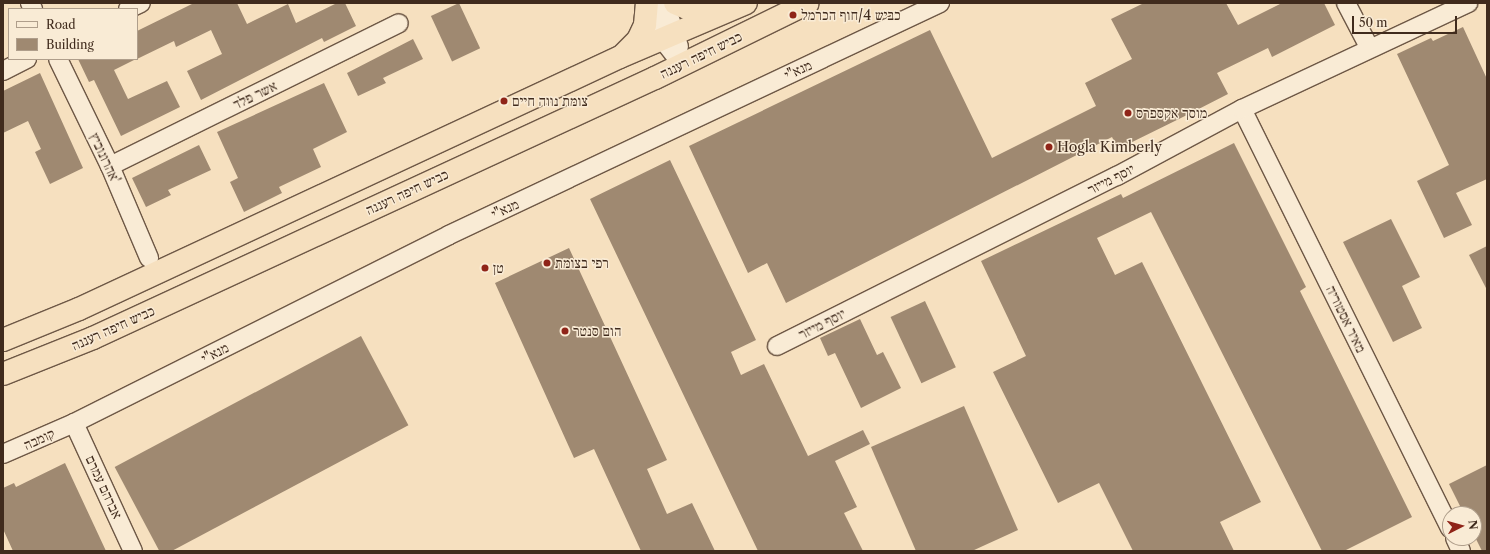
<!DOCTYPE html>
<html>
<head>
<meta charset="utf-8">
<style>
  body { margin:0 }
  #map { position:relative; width:1490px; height:554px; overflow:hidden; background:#f6e0bf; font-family:"Libre Caslon Text","Frank Ruhl Libre",serif }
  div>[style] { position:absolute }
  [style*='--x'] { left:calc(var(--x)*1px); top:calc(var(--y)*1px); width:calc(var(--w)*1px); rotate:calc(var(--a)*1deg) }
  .building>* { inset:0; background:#9f8971; transform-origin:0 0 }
  .roads { filter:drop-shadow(1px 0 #6e5846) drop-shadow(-1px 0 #6e5846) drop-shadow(0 1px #6e5846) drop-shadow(0 -1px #6e5846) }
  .minor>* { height:18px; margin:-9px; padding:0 9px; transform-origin:9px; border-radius:9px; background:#f9ebd5 }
  .highway>* { height:22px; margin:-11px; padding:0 11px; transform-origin:11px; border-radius:11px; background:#f6e0bf }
  .dots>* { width:11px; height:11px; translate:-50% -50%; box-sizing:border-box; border:2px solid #f9ebd5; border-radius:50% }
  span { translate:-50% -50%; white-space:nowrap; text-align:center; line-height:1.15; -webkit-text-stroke:3px #f9ebd5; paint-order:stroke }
  .poi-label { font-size:14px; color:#402b1d }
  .left { translate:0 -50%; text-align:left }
  .street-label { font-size:14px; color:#402b1d }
  .frame { position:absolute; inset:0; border:4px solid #402b1d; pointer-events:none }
  .legend { position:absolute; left:8px; top:8px; width:130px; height:52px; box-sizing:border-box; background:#f9ebd5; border:1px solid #af9e8b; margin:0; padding:5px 7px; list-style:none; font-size:12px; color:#402b1d }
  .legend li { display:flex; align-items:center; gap:8px; height:20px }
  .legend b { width:20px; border:1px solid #af9e8b }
  .north { position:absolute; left:1442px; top:506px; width:40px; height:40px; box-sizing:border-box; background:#f9ebd5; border:1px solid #af9e8b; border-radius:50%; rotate:84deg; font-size:11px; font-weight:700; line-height:16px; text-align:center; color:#402b1d }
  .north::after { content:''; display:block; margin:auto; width:14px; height:18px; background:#8f2418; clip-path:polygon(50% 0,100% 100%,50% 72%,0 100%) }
  .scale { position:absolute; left:1352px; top:16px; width:105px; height:18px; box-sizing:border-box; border:2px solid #402b1d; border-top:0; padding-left:5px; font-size:12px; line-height:14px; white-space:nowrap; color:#402b1d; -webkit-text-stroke:3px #f9ebd5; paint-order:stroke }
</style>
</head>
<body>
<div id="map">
  <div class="building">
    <div style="clip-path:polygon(194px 3px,237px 3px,247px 24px,288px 4px,296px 23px,337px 3px,345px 3px,356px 26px,324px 42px,322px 38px,201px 100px,187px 71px,222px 54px,211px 30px,176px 47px,174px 41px,137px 59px,137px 31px)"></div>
    <div style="left:459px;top:3px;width:50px;height:31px;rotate:65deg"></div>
    <div style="clip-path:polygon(1144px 3px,1226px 3px,1238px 25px,1282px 3px,1324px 3px,1335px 25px,1272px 57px,1268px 48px,1217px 73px,1228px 94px,1187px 115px,1118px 149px,1112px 137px,786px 303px,767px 263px,748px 273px,689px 146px,930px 30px,992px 158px,1096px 106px,1085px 83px,1132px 59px,1111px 19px)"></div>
    <div style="clip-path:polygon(1463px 27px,1487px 79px,1487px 179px,1456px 193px,1472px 225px,1444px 238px,1417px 181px,1449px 165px,1397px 54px,1431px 38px,1433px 41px)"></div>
    <div style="clip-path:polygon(413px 39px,423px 59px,383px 78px,386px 83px,358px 96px,347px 73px)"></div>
    <div style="clip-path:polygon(78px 59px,136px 59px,114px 70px,128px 99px,167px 81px,180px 107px,121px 136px,94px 80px,89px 82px)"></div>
    <div style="clip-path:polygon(40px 73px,83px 168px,50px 184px,35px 152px,41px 149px,28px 121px,3px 133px,3px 91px)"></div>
    <div style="clip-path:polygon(324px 83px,347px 132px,313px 149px,321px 167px,279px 187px,282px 193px,244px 212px,230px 182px,238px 178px,217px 132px)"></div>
    <div style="clip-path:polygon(1234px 143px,1306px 287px,1300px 291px,1412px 517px,1344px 551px,1322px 551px,1151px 212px,1097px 238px,1115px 275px,1142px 262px,1261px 502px,1220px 522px,1234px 551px,1133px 551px,1099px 483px,1058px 503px,993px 372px,1026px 356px,981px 261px,1121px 194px,1123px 198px)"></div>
    <div style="clip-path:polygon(199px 145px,211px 170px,168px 190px,171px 195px,146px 207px,132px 178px)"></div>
    <div style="clip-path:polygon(670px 160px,756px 340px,731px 352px,741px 375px,764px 364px,808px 456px,863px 430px,870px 444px,835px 461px,857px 507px,844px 513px,863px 551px,758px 551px,590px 199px)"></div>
    <div style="clip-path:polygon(1391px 219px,1420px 277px,1402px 286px,1422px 328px,1393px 342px,1343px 242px)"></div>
    <div style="clip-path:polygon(1487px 246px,1487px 290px,1469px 255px)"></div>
    <div style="clip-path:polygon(569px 248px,667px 460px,647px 469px,667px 514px,692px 503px,715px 551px,641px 551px,594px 449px,574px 458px,495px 283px)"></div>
    <div style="left:925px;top:301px;width:73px;height:38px;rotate:65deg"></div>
    <div style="clip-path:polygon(860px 319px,877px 355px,883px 352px,901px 388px,861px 408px,835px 353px,828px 356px,820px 338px)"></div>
    <div style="left:361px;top:336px;width:101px;height:279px;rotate:62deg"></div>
    <div style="clip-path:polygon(964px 406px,1018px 530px,972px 551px,916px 551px,871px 447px)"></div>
    <div style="clip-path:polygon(65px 463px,106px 551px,13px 551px,3px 529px,3px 488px,14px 483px,16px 487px)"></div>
    <div style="clip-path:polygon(1487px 465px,1487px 551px,1482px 551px,1474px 535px,1474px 514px,1464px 514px,1449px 484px)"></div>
  </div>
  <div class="roads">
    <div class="minor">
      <div style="--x:30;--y:3;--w:7;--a:63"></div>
      <div style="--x:649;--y:3;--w:38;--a:70"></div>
      <div style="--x:662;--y:39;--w:33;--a:52"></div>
      <div style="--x:665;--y:3;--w:46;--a:72.3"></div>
      <div style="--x:1346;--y:3;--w:50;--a:62.4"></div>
      <div style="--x:128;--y:9;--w:14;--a:-25"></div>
      <div style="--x:58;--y:59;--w:119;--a:64.1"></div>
      <div style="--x:110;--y:166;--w:100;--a:67"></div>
      <div style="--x:3;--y:71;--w:27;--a:-27"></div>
      <div style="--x:1242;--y:109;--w:468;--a:63.6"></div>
      <div style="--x:110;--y:166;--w:322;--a:-26.3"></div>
      <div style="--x:777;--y:346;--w:380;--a:-26.6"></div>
      <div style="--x:1117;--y:176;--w:142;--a:-28.2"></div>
      <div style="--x:1242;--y:109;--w:250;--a:-25.1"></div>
      <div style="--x:74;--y:423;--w:141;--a:65.3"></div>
      <div style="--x:3;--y:454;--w:77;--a:-23.6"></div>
      <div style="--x:74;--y:423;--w:419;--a:-26.6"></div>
      <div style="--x:449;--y:235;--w:543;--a:-25.29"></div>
      <div style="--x:1455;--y:538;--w:14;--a:65"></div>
    </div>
    <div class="highway">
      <div style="--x:675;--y:3;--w:13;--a:23"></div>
      <div style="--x:687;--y:8;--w:18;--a:6"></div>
      <div style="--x:705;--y:10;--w:19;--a:-9"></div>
      <div style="--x:624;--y:54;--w:20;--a:-45"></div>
      <div style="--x:638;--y:40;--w:17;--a:-65"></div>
      <div style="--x:645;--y:25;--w:22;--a:-85"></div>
      <div style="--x:3;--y:340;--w:82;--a:-22.2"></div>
      <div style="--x:79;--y:309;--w:597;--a:-24.98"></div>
      <div style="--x:620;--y:57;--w:137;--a:-23.2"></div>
      <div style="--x:3;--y:374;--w:97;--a:-21.8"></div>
      <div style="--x:93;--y:338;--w:619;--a:-24.83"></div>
      <div style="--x:655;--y:78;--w:170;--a:-26.1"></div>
    </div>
  </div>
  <div class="dots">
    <div style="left:793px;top:15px;background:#8f2418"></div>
    <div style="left:504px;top:101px;background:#8f2418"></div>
    <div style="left:1128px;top:113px;background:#8f2418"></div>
    <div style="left:1049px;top:147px;background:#8f2418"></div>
    <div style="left:547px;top:263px;background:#8f2418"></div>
    <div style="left:485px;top:268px;background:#8f2418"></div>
    <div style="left:565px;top:331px;background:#8f2418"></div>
  </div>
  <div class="poi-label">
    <span class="left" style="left:801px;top:15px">כביש 4/חוף הכרמל</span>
    <span class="left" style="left:512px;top:101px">צומת נווה חיים</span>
    <span class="left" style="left:1136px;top:113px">מוסך אקספרס</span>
    <span class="left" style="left:1057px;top:147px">Hogla Kimberly</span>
    <span class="left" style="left:555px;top:263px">רפי בצומת</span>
    <span class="left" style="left:493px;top:268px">טן</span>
    <span class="left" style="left:573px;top:331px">הום סנטר</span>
  </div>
  <div class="street-label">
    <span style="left:701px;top:55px;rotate:-26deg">כביש חיפה רעננה</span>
    <span style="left:798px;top:70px;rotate:-25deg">מנא"י</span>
    <span style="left:255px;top:95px;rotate:-26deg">אשר פלד</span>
    <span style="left:105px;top:158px;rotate:65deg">אהרונוביץ'</span>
    <span style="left:1111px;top:179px;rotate:-27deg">יוסף מייזר</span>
    <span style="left:407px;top:192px;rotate:-25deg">כביש חיפה רעננה</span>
    <span style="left:505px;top:209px;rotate:-25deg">מנא"י</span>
    <span style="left:1346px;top:319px;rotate:64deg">מאיר אסטוריה</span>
    <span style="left:822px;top:324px;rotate:-27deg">יוסף מייזר</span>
    <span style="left:113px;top:328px;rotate:-24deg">כביש חיפה רעננה</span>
    <span style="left:215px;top:353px;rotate:-27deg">מנא"י</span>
    <span style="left:39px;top:439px;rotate:-24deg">קומבה</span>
    <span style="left:104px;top:487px;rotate:65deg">אברהם עמרם</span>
  </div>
  <div class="frame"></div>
  <ul class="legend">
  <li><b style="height:5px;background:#f9ebd5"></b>Road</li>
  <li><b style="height:11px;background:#9f8971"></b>Building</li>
  </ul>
  <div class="north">N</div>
  <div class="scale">50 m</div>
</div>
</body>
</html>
